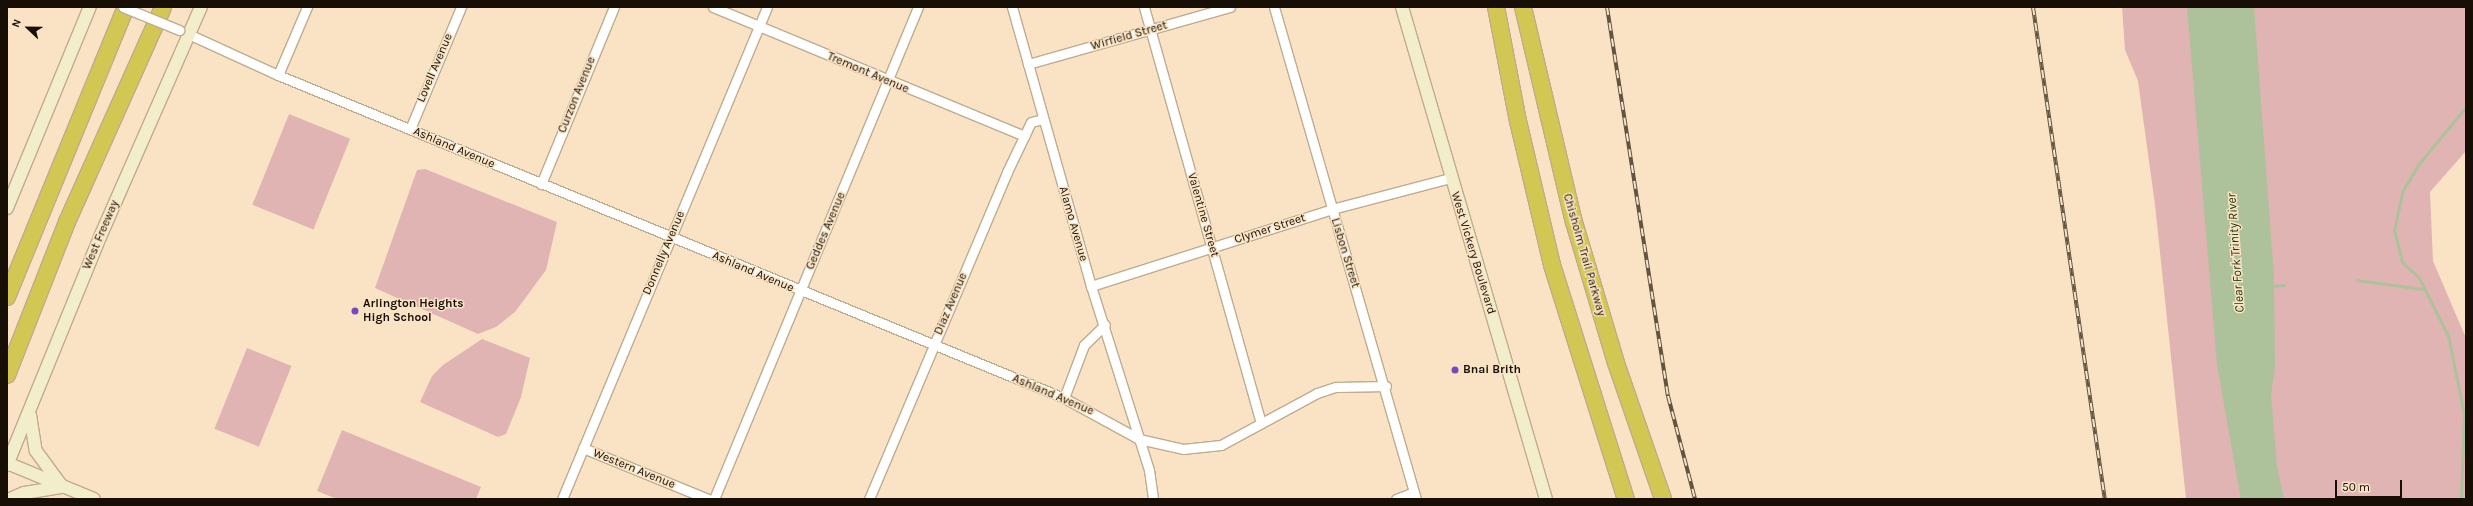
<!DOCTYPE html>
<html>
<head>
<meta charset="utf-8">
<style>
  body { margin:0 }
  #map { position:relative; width:2473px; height:506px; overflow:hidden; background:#fae3c4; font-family:Karla,sans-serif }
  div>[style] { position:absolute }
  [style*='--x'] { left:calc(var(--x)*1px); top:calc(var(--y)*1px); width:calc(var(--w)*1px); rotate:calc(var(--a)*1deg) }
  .green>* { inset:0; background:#e0b4b2; transform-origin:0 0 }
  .water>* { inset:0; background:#adc29b }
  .stream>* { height:2.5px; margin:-1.25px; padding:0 1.25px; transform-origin:1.25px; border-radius:1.25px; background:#adc29b }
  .roads { filter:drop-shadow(1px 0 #c0ab8d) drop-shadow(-1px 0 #c0ab8d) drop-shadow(0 1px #c0ab8d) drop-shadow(0 -1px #c0ab8d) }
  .minor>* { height:9px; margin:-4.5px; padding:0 4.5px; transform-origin:4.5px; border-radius:4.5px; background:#fff }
  .secondary>* { height:12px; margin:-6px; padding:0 6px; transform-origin:6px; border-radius:6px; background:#f2eecc }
  .motorway>* { height:16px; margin:-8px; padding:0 8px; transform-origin:8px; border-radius:8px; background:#d3c754 }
  .rail>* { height:4px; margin-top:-2px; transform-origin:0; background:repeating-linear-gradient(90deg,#fae3c4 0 8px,#615443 0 16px); box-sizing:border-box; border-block:1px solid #615443 }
  .bridges { filter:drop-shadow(1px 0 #c0ab8d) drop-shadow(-1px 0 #c0ab8d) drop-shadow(0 1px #c0ab8d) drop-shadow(0 -1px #c0ab8d) }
  .minor-bridge>* { height:9px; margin:-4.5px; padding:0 4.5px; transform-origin:4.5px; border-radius:4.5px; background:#fff }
  .dots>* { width:11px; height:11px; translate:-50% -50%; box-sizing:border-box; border:2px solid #fae3c4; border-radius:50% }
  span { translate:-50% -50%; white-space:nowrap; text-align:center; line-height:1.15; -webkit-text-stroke:3px #fae3c4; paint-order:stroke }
  .street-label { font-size:12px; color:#170f05 }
  .poi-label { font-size:12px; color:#170f05; font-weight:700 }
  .left { translate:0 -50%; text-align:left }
  .water-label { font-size:13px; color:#213509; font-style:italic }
  .frame { position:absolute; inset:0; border:8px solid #170f05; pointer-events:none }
  .north { position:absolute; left:8px; top:8px; width:40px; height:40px; -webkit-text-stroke:3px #fae3c4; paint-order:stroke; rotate:292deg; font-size:11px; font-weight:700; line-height:16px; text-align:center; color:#170f05 }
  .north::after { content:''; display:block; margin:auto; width:14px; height:18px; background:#170f05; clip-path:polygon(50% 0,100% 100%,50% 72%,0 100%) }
  .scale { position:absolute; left:2335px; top:480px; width:67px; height:18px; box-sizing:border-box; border:2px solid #170f05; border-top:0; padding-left:5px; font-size:12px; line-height:14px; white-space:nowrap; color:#170f05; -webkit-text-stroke:3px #fae3c4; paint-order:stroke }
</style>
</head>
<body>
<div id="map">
  <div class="green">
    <div style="clip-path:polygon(2122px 7px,2466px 7px,2466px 151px,2430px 192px,2433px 261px,2466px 338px,2466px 499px,2186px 499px,2155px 205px,2138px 81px,2125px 50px)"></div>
    <div style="left:289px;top:114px;width:66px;height:98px;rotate:22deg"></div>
    <div style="clip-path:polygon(425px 169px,557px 222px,546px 270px,515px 312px,496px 327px,478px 334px,375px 288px,417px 170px)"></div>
    <div style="clip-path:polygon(482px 339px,530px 358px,521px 397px,506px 434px,498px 437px,420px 402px,432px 376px,443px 365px)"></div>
    <div style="left:247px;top:348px;width:48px;height:87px;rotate:22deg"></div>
    <div style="clip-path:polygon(342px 430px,481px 487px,476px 499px,337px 499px,317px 491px)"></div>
  </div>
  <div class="water">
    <div style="clip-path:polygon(2187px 7px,2254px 7px,2274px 276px,2275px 368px,2271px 395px,2277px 466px,2284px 499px,2241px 499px,2237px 478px,2217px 365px)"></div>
  </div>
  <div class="stream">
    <div style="--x:2357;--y:280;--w:68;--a:7.7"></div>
    <div style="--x:2270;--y:286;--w:14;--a:-4"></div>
    <div style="--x:2461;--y:499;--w:84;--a:-88"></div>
    <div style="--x:2464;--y:415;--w:81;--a:-101.4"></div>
    <div style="--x:2448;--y:336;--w:65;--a:-116.6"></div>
    <div style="--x:2419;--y:278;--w:23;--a:-137"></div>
    <div style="--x:2402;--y:262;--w:32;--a:-104"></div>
    <div style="--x:2394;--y:231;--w:40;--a:-78"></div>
    <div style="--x:2402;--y:192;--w:31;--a:-59"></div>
    <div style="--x:2418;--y:165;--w:75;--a:-50.4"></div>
  </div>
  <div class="roads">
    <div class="minor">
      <div style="--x:713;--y:7;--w:337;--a:22.5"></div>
      <div style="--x:1012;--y:7;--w:290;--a:74.2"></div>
      <div style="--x:1091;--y:286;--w:193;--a:72.5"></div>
      <div style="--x:1149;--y:470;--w:29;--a:82"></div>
      <div style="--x:1144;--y:7;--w:432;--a:74.3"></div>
      <div style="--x:1274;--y:7;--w:512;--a:73.9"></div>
      <div style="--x:184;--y:32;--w:103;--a:24.6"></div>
      <div style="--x:278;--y:75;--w:850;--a:22.34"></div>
      <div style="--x:1064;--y:398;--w:85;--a:28.7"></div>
      <div style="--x:1139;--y:439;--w:45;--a:12.8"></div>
      <div style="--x:1183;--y:449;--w:38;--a:-6"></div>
      <div style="--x:1221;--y:445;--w:109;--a:-28.4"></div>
      <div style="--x:1317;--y:393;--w:20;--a:-18"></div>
      <div style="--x:1336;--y:387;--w:50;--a:-1.1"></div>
      <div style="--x:1028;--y:64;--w:210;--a:-15.8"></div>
      <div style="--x:278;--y:75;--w:74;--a:-66.9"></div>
      <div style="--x:410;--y:129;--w:132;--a:-67.3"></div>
      <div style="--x:541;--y:184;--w:191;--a:-67.6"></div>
      <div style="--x:1091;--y:286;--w:253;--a:-17.7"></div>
      <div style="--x:1332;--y:209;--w:122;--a:-14.7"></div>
      <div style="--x:1064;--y:398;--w:57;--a:-69.3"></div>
      <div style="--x:1084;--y:345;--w:29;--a:-44"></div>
      <div style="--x:583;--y:448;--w:135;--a:22.2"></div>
      <div style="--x:562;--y:499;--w:533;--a:-67.38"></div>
      <div style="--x:714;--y:499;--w:533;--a:-67.48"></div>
      <div style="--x:869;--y:499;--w:355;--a:-67.1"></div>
      <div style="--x:1007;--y:172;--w:55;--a:-64.4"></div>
      <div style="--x:1031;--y:122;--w:12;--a:-14"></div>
      <div style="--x:1396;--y:499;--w:19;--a:-21"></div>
    </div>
    <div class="secondary">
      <div style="--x:1402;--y:7;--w:513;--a:73.69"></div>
      <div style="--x:7;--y:208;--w:217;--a:-67.6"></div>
      <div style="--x:30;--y:415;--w:36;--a:81"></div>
      <div style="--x:36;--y:451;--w:42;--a:53.7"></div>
      <div style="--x:7;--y:463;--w:94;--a:22.5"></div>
      <div style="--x:7;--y:465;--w:246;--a:-67.8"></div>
      <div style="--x:100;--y:237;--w:251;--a:-66.3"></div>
      <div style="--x:10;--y:499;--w:15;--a:-23"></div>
      <div style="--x:24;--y:493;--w:39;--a:-9"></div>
    </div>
    <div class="motorway">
      <div style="--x:1496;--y:7;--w:116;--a:79.1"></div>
      <div style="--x:1518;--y:121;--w:148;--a:76.7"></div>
      <div style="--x:1552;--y:265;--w:245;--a:72.5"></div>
      <div style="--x:1523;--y:7;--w:221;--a:76.7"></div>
      <div style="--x:1574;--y:222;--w:147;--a:73.4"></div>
      <div style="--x:1616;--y:363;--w:144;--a:70.9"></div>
      <div style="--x:7;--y:297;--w:313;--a:-67.7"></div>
      <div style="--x:7;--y:375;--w:164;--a:-68.6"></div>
      <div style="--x:67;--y:222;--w:235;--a:-65.9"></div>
    </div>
  </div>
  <div class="rail">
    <div style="--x:1607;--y:7;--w:394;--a:81.1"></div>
    <div style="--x:1668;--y:396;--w:106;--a:75.3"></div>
    <div style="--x:2033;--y:7;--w:497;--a:81.7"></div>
  </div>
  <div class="bridges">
    <div class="minor-bridge">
      <div style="--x:123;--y:7;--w:61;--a:22.3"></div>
    </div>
  </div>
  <div class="dots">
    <div style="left:355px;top:311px;background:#7a46be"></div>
    <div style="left:1455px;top:370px;background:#7a46be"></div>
  </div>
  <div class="street-label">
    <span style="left:1129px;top:36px;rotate:-16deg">Wirfield Street</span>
    <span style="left:435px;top:68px;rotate:-67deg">Lovell Avenue</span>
    <span style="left:868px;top:73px;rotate:23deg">Tremont Avenue</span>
    <span style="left:577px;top:95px;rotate:-68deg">Curzon Avenue</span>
    <span style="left:454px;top:148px;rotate:23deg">Ashland Avenue</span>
    <span style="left:1203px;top:215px;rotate:74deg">Valentine Street</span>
    <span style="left:1073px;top:224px;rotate:74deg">Alamo Avenue</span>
    <span style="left:1270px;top:229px;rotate:-18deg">Clymer Street</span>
    <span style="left:826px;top:231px;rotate:-67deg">Geddes Avenue</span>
    <span style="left:101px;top:235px;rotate:-67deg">West Freeway</span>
    <span style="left:664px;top:253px;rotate:-67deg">Donnelly Avenue</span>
    <span style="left:1345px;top:253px;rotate:73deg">Lisbon Street</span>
    <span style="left:1473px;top:253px;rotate:73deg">West Vickery Boulevard</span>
    <span style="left:1584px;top:255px;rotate:74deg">Chisholm Trail Parkway</span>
    <span style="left:753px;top:272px;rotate:23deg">Ashland Avenue</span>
    <span style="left:951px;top:304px;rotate:-67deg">Diaz Avenue</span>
    <span style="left:1053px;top:395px;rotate:23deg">Ashland Avenue</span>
    <span style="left:634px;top:469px;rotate:22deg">Western Avenue</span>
  </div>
  <div class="poi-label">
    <span class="left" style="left:363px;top:311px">Arlington Heights<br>High School</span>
    <span class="left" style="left:1463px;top:370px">Bnai Brith</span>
  </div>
  <div class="water-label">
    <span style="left:2236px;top:253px;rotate:-94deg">Clear Fork Trinity River</span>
  </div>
  <div class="frame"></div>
  <div class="north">N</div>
  <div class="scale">50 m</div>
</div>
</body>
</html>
